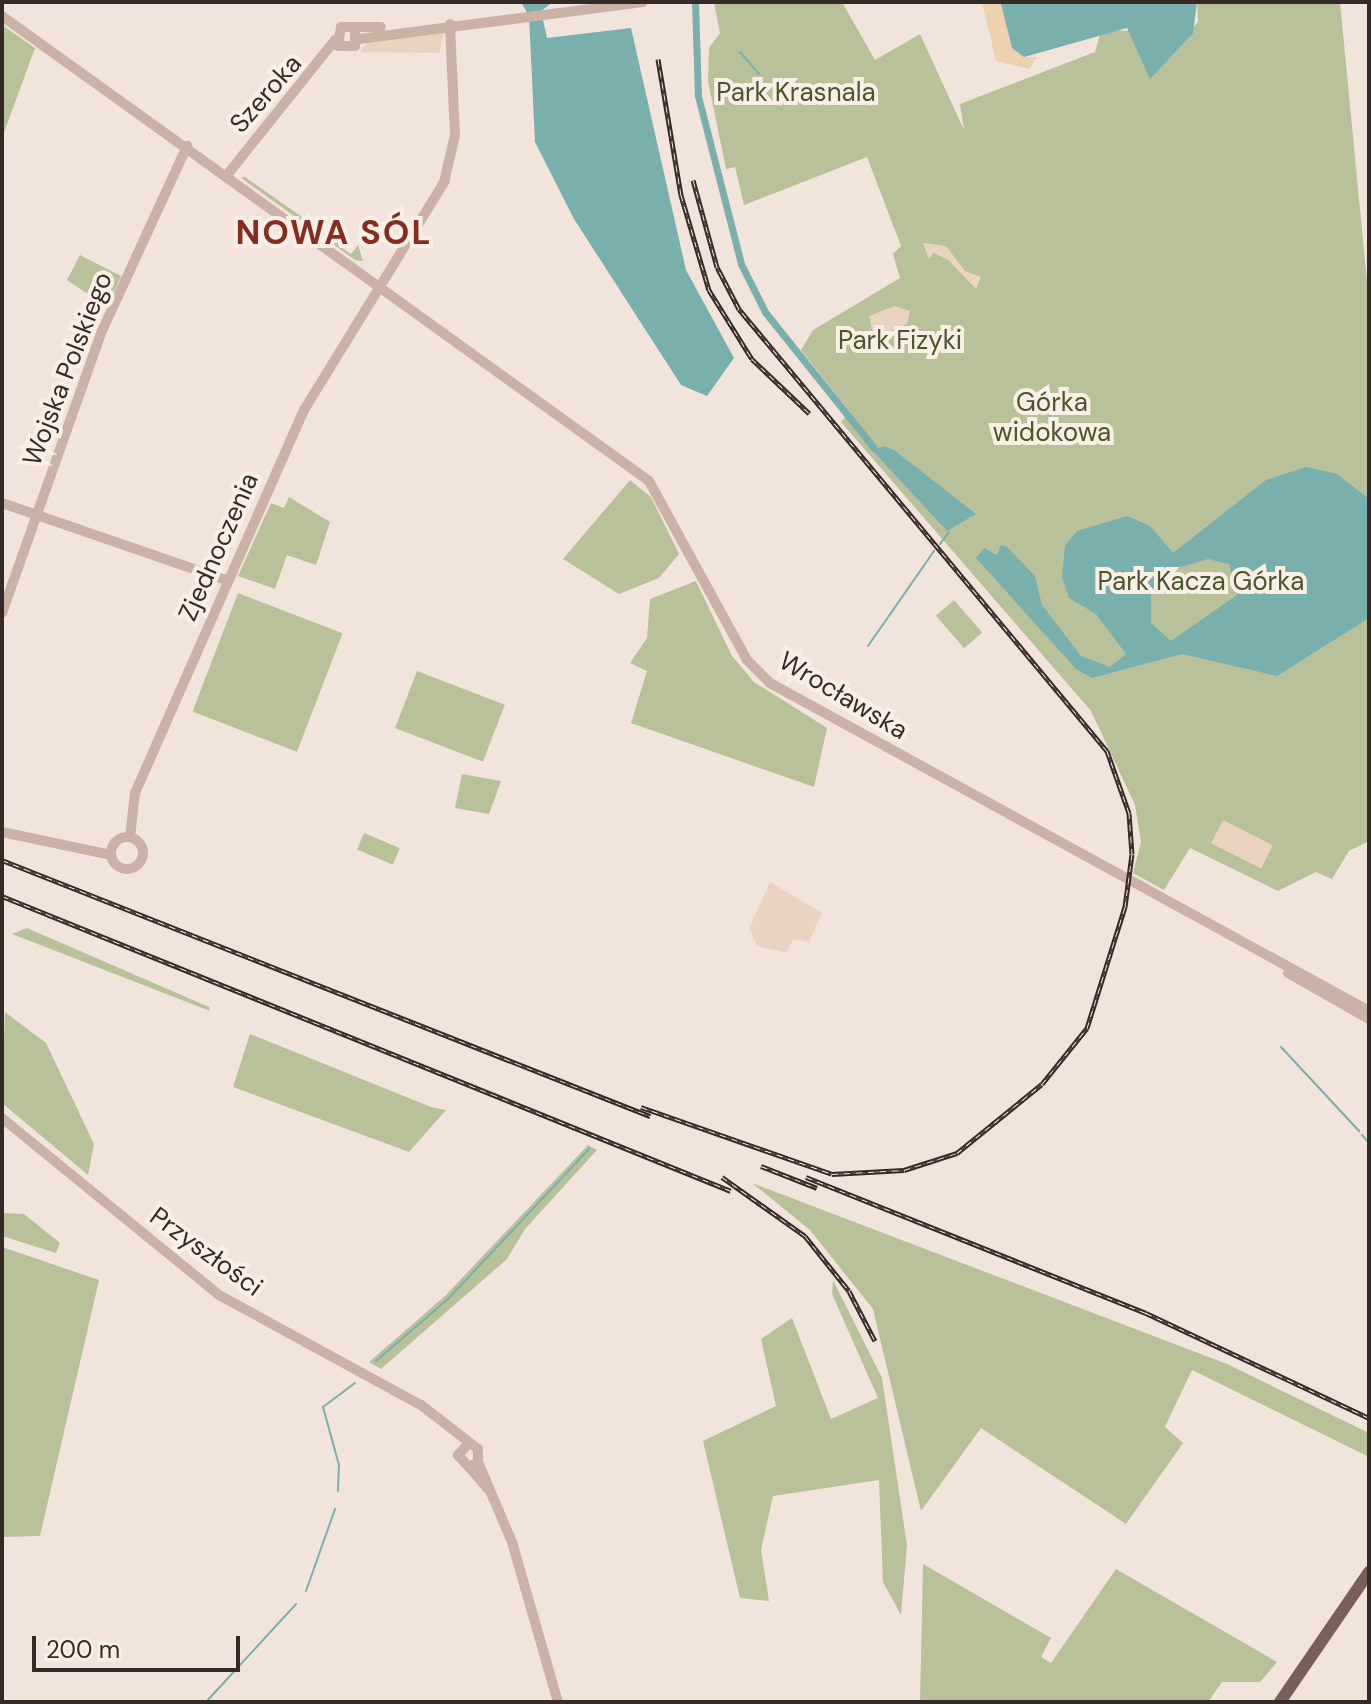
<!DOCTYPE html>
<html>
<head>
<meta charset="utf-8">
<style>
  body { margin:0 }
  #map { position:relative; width:1371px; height:1704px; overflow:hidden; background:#f2e4da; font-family:"DM Sans",sans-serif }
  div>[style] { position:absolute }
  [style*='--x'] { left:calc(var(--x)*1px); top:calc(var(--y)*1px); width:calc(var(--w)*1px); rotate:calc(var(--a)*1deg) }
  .green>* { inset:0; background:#b8c19a; transform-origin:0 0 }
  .sand>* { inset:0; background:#eed2b0 }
  .plaza>* { inset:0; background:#ead4c1; transform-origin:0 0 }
  .water>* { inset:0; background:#79afac }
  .stream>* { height:2px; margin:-1px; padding:0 1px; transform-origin:1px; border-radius:1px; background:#79afac }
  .canal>* { height:7px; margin:-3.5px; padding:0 3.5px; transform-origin:3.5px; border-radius:3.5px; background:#79afac }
  .minor>* { height:10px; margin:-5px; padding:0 5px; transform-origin:5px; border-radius:5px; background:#cab3a6 }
  .minor>.ring { margin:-5px; padding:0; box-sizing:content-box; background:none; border:10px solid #cab3a6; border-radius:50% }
  .major>* { height:12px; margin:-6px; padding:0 6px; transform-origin:6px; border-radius:6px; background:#785f58 }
  .rail>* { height:5px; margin-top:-2.5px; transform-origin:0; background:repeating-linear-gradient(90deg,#faefe6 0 6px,#362a27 0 12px); box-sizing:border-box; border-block:2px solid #362a27 }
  span { translate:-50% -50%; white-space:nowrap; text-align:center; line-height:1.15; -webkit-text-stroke:8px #faefe6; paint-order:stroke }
  .park-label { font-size:26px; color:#49552a }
  .street-label { font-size:26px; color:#362a27 }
  .district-label { font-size:34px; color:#862d1f; font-weight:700; letter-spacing:2px }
  .frame { position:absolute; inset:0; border:4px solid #362a27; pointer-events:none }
  .scale { position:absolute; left:32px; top:1636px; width:208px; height:36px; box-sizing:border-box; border:4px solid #362a27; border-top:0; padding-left:10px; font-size:24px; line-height:28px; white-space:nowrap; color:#362a27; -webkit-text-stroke:6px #faefe6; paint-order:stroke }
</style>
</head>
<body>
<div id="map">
  <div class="green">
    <div style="clip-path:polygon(842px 2px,875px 60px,920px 34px,964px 130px,960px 104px,1095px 52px,1101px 30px,1133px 31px,1160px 66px,1198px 22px,1197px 2px,1340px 2px,1367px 282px,1369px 841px,1349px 851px,1332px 879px,1316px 872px,1278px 891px,1190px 848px,1164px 890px,1133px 873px,1141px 842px,1135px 805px,1091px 711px,841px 422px,850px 412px,801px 350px,813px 330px,900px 278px,893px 254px,901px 246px,867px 157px,744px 205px,735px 167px,726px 169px,708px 81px,709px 48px,720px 33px,714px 3px)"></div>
    <div style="clip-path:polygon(2px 25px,35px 48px,2px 138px)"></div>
    <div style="clip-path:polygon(245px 177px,333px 239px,339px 231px,345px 235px,338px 245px,351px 254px,358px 245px,363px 261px,355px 260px,241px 178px)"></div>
    <div style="clip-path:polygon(80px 255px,121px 276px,107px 307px,67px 280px)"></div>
    <div style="clip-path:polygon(630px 480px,651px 497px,679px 554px,659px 578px,619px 594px,563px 559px)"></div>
    <div style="clip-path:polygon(289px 497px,330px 522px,316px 565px,287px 555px,275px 589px,238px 576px,271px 503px,284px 508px)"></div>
    <div style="clip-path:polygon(696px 581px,732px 656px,754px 682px,827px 728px,814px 787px,631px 723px,647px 671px,630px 663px,647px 638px,650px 599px)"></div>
    <div style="left:238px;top:593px;width:112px;height:127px;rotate:21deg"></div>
    <div style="left:954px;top:600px;width:43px;height:24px;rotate:49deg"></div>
    <div style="left:417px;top:671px;width:94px;height:61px;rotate:21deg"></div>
    <div style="clip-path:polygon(462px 774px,501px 781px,489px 814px,455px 808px)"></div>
    <div style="left:364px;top:833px;width:39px;height:18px;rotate:23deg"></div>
    <div style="clip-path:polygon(27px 928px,209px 1007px,210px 1011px,12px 934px)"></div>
    <div style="clip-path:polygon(5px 1012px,46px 1043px,94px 1144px,88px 1175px,2px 1103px)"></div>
    <div style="clip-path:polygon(250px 1034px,431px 1107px,446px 1110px,409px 1152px,233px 1087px)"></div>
    <div style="clip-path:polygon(588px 1145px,597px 1150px,525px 1229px,507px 1259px,381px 1369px,369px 1362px,445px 1296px)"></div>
    <div style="clip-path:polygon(752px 1183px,1227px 1364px,1369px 1433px,1369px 1457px,1192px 1370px,1165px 1427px,1183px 1443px,1126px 1524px,981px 1428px,921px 1511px,873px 1309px,810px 1230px)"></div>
    <div style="clip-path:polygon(2px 1213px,24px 1214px,60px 1243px,56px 1253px,2px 1236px)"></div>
    <div style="clip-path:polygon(2px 1247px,99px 1280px,40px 1536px,2px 1537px)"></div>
    <div style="clip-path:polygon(833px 1280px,882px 1378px,907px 1545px,901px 1615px,883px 1582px,879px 1480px,773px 1496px,761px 1550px,769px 1601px,740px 1598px,703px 1441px,776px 1406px,761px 1339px,792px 1318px,831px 1419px,878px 1398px,832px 1294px)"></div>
    <div style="clip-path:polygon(923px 1564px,1051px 1638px,1041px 1657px,1051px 1663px,1116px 1569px,1277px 1662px,1260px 1682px,1222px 1682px,1208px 1702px,920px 1702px)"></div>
  </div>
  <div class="sand">
    <div style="clip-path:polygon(982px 2px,1002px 2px,1008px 35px,1024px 57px,1037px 57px,1029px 69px,996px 61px)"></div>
  </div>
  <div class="plaza">
    <div style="clip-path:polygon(444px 33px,439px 53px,359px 52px,369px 41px)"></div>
    <div style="clip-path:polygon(923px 243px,946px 246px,965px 271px,981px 277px,976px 289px,948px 260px,934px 253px,929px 259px)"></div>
    <div style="clip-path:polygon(895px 306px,910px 311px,907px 324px,874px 338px,869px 316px)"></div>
    <div style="left:1223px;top:820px;width:56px;height:26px;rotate:27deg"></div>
    <div style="clip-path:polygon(770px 882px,822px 913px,809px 942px,793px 939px,786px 953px,757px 946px,749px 928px)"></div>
  </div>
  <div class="water">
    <div style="clip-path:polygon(521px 2px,553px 2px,541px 11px,547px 38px,631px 28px,686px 270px,734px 358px,707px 396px,681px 385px,574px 219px,535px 142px,529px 16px)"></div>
    <div style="clip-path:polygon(1197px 2px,1193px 33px,1150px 79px,1127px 28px,1024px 57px,1012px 48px,1001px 4px)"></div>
    <div style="clip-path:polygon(884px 446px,894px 450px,976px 514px,947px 531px,872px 450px)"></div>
    <div style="clip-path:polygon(evenodd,1306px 467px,1337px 474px,1369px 499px,1369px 618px,1277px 676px,1182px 654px,1092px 678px,1076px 669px,976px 558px,984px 548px,997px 555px,1001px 545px,1007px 547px,1035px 576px,1042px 605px,1081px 656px,1110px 667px,1126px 654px,1096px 614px,1069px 598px,1062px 577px,1065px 546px,1077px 531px,1127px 516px,1150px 526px,1173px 553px,1266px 480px,1306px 467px,1208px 559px,1229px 564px,1237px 595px,1171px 641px,1151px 623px,1151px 591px,1168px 571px,1208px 559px)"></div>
  </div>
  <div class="stream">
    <div style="--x:740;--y:52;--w:29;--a:49"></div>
    <div style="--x:1050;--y:416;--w:17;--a:-66"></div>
    <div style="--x:940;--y:544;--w:15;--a:-53"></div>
    <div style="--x:868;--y:646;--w:116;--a:-55.2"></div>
    <div style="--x:1281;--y:1047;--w:115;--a:47.1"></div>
    <div style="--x:1362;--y:1135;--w:11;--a:49"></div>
    <div style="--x:376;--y:1361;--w:95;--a:-40.7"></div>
    <div style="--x:448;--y:1299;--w:207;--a:-46.8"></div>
    <div style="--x:338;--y:1491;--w:26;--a:-88"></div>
    <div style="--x:339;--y:1465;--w:60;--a:-105.4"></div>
    <div style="--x:323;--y:1407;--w:40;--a:-37"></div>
    <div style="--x:306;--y:1591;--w:87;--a:-70.5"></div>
    <div style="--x:206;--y:1702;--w:133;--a:-47.4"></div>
  </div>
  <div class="canal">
    <div style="--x:695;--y:2;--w:94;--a:88.2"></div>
    <div style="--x:698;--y:96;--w:173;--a:75.6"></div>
    <div style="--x:741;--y:264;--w:54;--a:63.4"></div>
    <div style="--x:765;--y:312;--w:174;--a:51.3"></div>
  </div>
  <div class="minor">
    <div style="--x:2;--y:16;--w:797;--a:35.7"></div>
    <div style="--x:649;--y:481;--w:204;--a:61.3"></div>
    <div style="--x:747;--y:660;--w:33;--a:45"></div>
    <div style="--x:770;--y:683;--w:683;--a:28.7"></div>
    <div style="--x:355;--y:29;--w:17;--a:90"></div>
    <div style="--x:355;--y:46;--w:17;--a:180"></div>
    <div style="--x:338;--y:46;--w:19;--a:-81"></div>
    <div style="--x:341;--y:27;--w:40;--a:0"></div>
    <div style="--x:359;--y:39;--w:286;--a:-7.4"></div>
    <div style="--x:227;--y:175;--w:173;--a:-51.3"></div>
    <div style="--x:2;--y:503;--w:239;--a:19"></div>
    <div style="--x:2;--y:613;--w:299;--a:-70.5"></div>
    <div style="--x:102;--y:331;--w:204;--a:-65.3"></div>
    <div style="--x:2;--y:832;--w:111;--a:11.9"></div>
    <div style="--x:130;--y:837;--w:44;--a:-83.5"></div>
    <div style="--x:135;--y:793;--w:419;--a:-66.2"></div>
    <div style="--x:304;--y:410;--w:268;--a:-58.4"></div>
    <div style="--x:444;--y:182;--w:48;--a:-76.8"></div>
    <div style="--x:455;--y:135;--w:111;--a:-92.6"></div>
    <div class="ring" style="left:111px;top:837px;width:22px;height:22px"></div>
    <div style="--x:1288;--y:973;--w:93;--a:29.6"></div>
    <div style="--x:2;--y:1118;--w:280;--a:39.2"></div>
    <div style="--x:219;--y:1295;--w:230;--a:28.6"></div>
    <div style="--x:421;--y:1405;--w:72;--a:37.7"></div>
    <div style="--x:478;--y:1449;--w:13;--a:90"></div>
    <div style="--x:478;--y:1462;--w:10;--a:151"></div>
    <div style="--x:469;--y:1467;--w:16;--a:-133"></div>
    <div style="--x:458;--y:1455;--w:13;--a:-48"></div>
    <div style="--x:478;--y:1462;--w:87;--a:67"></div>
    <div style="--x:512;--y:1542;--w:166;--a:74"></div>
    <div style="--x:469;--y:1467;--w:30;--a:49"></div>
  </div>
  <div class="major">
    <div style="--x:1280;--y:1702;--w:158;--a:-55.6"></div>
  </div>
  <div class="rail">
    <div style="--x:658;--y:59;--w:138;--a:80.4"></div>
    <div style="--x:681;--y:195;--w:99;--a:73.6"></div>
    <div style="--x:709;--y:290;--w:81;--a:58.1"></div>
    <div style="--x:752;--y:359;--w:79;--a:43.5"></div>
    <div style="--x:2;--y:860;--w:697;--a:21.56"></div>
    <div style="--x:2;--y:896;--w:786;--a:22.03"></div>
    <div style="--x:641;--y:1107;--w:202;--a:19.3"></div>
    <div style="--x:832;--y:1174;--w:72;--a:-3.2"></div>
    <div style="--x:904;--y:1170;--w:56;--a:-17.8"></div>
    <div style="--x:957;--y:1153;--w:109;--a:-39.1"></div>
    <div style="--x:1042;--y:1084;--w:72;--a:-51.2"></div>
    <div style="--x:1087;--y:1028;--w:127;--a:-72.6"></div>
    <div style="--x:1125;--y:907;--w:53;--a:-82.5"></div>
    <div style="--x:1132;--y:854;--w:41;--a:-94.2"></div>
    <div style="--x:1129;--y:813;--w:66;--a:-109.5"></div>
    <div style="--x:1107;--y:751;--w:575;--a:-129.78"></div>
    <div style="--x:739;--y:309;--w:47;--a:-117.6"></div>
    <div style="--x:717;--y:267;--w:90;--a:-105.4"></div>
    <div style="--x:761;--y:1166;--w:60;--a:21.4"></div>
    <div style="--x:722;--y:1177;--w:102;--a:35.4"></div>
    <div style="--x:805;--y:1236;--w:70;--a:51.3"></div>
    <div style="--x:849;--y:1291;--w:56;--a:62.5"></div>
    <div style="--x:806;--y:1177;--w:366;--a:21.8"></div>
    <div style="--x:1146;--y:1313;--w:246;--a:25.2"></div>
  </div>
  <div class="park-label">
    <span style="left:796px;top:93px">Park Krasnala</span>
    <span style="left:900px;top:341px">Park Fizyki</span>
    <span style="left:1052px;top:418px">Górka<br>widokowa</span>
    <span style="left:1201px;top:582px">Park Kacza Górka</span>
  </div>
  <div class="street-label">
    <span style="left:266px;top:94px;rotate:-49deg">Szeroka</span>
    <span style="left:68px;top:369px;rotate:-69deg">Wojska Polskiego</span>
    <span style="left:219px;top:547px;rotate:-66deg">Zjednoczenia</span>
    <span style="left:843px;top:696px;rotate:31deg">Wrocławska</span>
    <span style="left:206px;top:1252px;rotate:36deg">Przyszłości</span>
  </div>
  <div class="district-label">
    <span style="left:334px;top:233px">NOWA SÓL</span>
  </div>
  <div class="frame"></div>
  <div class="scale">200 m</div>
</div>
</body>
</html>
